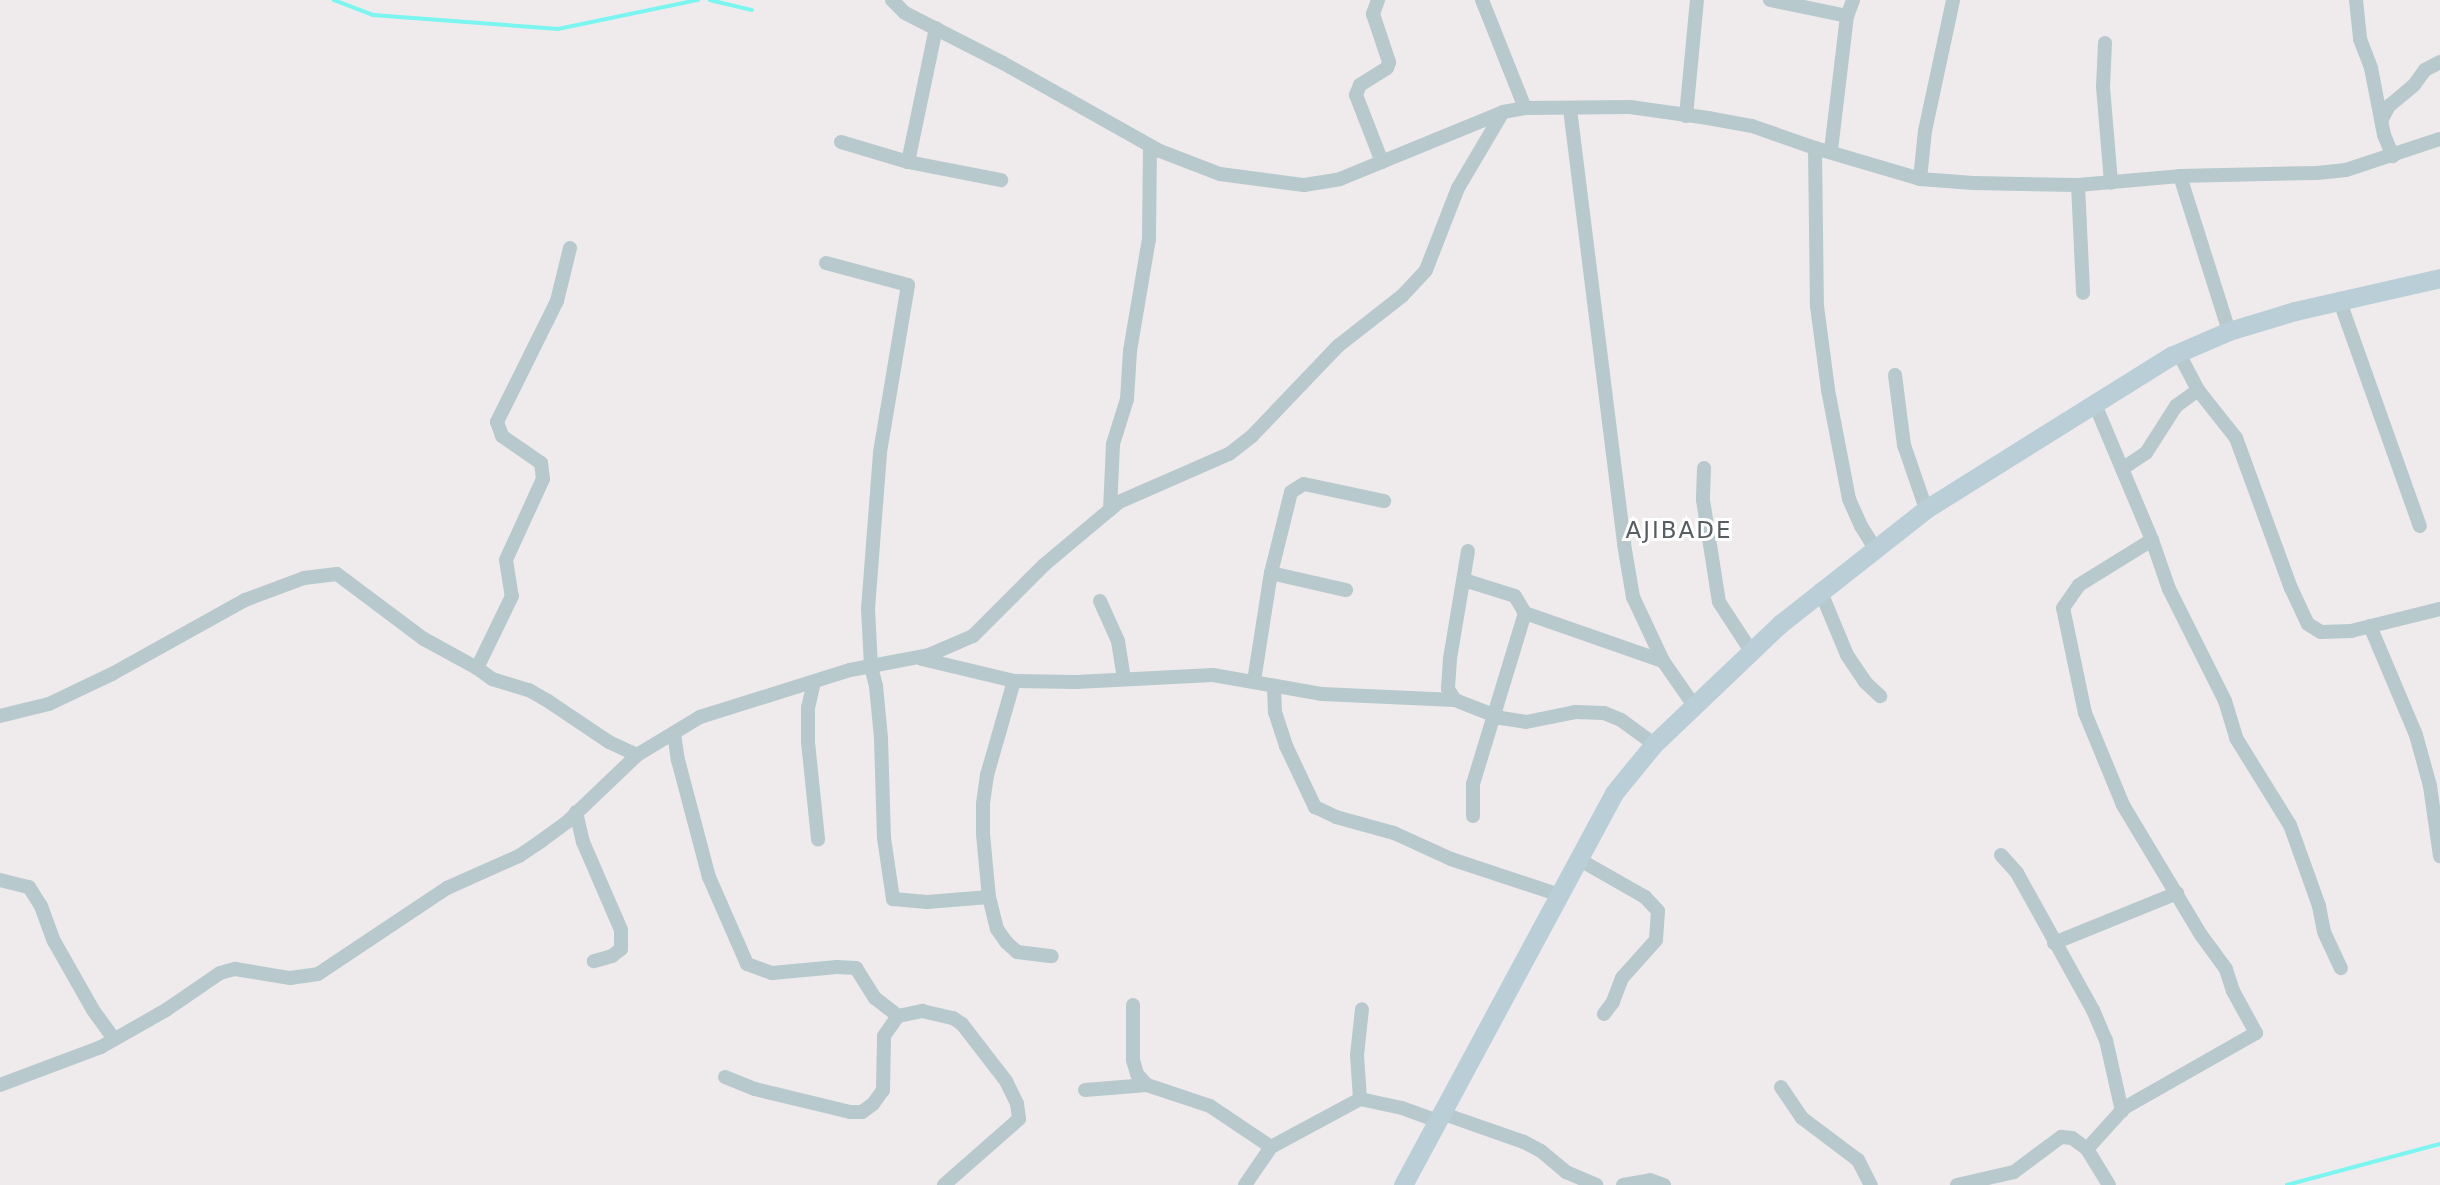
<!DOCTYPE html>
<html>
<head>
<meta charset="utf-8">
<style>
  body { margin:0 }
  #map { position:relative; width:2440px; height:1185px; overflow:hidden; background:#efebec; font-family:"DejaVu Sans",sans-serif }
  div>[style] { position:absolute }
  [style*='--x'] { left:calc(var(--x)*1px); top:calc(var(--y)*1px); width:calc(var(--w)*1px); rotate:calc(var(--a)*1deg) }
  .stream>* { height:3.5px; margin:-1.75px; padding:0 1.75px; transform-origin:1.75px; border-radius:1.75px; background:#7af5ef }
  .street>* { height:14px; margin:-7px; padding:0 7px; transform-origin:7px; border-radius:7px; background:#b7c9cd }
  .secondary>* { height:19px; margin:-9.5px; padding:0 9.5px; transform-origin:9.5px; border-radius:9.5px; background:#b9ced6 }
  span { translate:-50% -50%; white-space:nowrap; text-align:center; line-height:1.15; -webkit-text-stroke:6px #fff; paint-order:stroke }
  .quarter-label { font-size:23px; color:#575e61; letter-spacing:2px }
</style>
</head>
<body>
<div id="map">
  <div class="stream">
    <div style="--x:334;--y:0;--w:42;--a:21"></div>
    <div style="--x:373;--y:15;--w:186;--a:4.3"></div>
    <div style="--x:558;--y:29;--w:143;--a:-11.7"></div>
    <div style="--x:710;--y:0;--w:43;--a:13.4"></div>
    <div style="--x:2287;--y:1185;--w:158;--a:-15"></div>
  </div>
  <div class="street">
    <div style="--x:892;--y:0;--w:18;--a:45"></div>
    <div style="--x:905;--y:13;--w:110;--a:27"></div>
    <div style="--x:1003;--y:63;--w:180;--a:29.3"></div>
    <div style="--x:1160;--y:151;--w:64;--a:21"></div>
    <div style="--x:1220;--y:174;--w:85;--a:7.5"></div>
    <div style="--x:1304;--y:185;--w:36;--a:-9"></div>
    <div style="--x:1340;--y:179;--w:176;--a:-22.3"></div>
    <div style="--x:1503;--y:112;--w:22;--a:-10"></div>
    <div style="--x:1525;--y:108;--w:105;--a:-0.5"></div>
    <div style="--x:1630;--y:107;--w:79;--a:8"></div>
    <div style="--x:1708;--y:118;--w:45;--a:10.3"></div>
    <div style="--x:1752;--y:126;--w:67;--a:19.2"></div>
    <div style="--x:1815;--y:148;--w:109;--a:16.4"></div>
    <div style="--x:1920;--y:179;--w:53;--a:4.3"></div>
    <div style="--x:1973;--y:183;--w:105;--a:1.1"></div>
    <div style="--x:2078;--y:185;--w:102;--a:-5"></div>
    <div style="--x:2180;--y:176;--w:137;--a:-1.3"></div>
    <div style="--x:2317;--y:173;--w:29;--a:-6"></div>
    <div style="--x:2346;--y:170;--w:99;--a:-18.3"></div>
    <div style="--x:1378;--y:0;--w:15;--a:110"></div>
    <div style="--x:1373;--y:14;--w:51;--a:71.6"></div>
    <div style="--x:1389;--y:62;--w:6;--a:108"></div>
    <div style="--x:1387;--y:68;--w:32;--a:148"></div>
    <div style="--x:1360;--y:85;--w:11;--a:112"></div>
    <div style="--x:1356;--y:95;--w:72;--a:68.8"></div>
    <div style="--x:1482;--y:0;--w:116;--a:68.3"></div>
    <div style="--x:1770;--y:0;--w:79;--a:11.7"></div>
    <div style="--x:1847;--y:16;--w:136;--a:96.8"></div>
    <div style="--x:2356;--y:0;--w:39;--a:84"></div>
    <div style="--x:2360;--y:39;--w:31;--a:69"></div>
    <div style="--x:2371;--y:68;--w:68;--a:79"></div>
    <div style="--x:2384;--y:135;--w:23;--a:67"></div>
    <div style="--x:1847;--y:16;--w:17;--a:-69"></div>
    <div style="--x:936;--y:28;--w:137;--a:101.8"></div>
    <div style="--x:908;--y:162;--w:95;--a:11"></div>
    <div style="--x:2105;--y:43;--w:44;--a:92.6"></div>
    <div style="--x:2103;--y:87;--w:96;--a:85.2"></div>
    <div style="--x:1570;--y:109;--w:438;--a:82.9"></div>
    <div style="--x:1624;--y:544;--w:54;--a:80.4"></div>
    <div style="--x:1633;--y:597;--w:71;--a:64.9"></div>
    <div style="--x:1663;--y:661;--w:52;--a:55.1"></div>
    <div style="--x:1686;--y:116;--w:117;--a:-84.6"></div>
    <div style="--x:2382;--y:119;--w:15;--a:-62"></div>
    <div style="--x:2389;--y:106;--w:33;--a:-40"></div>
    <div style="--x:2414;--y:85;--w:19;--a:-54"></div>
    <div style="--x:2425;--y:70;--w:17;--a:-28"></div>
    <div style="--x:841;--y:142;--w:70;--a:16.6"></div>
    <div style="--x:1815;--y:148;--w:158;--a:89.3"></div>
    <div style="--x:1817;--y:306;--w:85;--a:82.5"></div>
    <div style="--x:1828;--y:390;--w:111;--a:79.1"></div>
    <div style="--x:1849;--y:499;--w:30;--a:66"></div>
    <div style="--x:1861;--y:526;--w:26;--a:58"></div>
    <div style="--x:2180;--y:176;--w:163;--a:72.5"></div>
    <div style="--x:1920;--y:179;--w:48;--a:-84.1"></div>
    <div style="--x:1925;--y:131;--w:134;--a:-77.9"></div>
    <div style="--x:2078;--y:185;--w:108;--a:87.3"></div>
    <div style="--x:570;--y:248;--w:55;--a:103.8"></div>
    <div style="--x:557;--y:301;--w:135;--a:116.4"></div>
    <div style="--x:497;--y:422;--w:15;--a:70"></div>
    <div style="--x:502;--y:436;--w:47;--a:34.7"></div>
    <div style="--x:541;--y:463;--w:16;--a:83"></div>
    <div style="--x:543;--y:479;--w:89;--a:114.6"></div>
    <div style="--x:506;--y:560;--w:36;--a:81"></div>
    <div style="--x:512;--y:596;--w:80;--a:115.9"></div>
    <div style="--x:477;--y:668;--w:19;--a:36"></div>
    <div style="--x:492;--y:679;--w:39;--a:17"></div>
    <div style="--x:529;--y:690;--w:22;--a:30"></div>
    <div style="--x:548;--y:701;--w:73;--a:33.9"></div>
    <div style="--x:609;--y:742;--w:31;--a:25"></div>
    <div style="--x:826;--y:263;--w:85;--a:15"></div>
    <div style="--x:908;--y:285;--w:170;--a:99.5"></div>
    <div style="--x:880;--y:453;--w:156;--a:94.4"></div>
    <div style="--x:868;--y:609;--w:58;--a:87"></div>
    <div style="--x:871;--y:667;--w:20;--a:75"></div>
    <div style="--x:876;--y:686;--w:52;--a:84.5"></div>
    <div style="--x:881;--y:738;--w:100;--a:88.3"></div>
    <div style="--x:884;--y:838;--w:62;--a:81.6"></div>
    <div style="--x:893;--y:899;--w:34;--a:5"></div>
    <div style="--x:927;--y:902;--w:62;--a:-4.6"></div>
    <div style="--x:2339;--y:299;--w:241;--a:70.4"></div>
    <div style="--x:2178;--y:352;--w:43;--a:62.2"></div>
    <div style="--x:2198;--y:390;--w:61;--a:51.6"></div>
    <div style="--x:2236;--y:438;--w:160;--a:69.9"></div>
    <div style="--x:2291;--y:588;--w:40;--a:65"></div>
    <div style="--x:2308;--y:624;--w:15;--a:32"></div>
    <div style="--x:2321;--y:632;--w:30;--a:-2"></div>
    <div style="--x:2351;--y:631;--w:92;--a:-13.9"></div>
    <div style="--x:1895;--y:375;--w:71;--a:82.7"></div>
    <div style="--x:1904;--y:445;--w:68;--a:71"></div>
    <div style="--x:2094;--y:402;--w:150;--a:67.2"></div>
    <div style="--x:2152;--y:540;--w:52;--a:70.9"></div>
    <div style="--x:2169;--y:589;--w:125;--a:63.4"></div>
    <div style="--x:2225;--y:701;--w:39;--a:73"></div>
    <div style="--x:2236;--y:738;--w:102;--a:58.2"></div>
    <div style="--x:2290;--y:825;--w:86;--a:70.3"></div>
    <div style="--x:2319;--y:906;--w:26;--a:79"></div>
    <div style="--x:2324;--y:932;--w:40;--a:65"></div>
    <div style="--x:1704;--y:468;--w:32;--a:92"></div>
    <div style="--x:1703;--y:500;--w:103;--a:81.1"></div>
    <div style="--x:1719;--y:602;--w:59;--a:56.9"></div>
    <div style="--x:2122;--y:469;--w:29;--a:-34"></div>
    <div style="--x:2146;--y:453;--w:56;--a:-57.4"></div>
    <div style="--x:2176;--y:406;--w:27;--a:-36"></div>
    <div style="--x:1110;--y:510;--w:66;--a:-87.4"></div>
    <div style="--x:1113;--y:444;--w:47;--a:-72.7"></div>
    <div style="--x:1127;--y:399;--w:48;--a:-86.4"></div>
    <div style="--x:1130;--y:351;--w:114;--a:-80.4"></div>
    <div style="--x:1149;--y:239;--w:93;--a:-89.4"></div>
    <div style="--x:1468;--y:551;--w:109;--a:99.5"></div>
    <div style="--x:1450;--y:659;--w:30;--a:94"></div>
    <div style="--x:1448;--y:689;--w:13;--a:58"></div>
    <div style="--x:1455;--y:700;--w:49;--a:21.4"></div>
    <div style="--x:1501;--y:718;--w:25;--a:9"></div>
    <div style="--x:1526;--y:722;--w:50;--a:-11.5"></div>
    <div style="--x:1575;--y:712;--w:29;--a:2"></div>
    <div style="--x:1604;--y:713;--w:18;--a:22"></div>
    <div style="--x:1621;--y:720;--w:41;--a:36"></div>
    <div style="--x:1271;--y:573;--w:77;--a:12.8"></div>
    <div style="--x:1464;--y:580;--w:53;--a:17.4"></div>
    <div style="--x:1515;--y:596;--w:20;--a:60"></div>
    <div style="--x:1820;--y:590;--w:70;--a:67.4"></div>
    <div style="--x:1847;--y:655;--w:32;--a:56"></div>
    <div style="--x:1865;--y:682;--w:21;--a:43"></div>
    <div style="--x:1100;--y:601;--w:44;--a:65.8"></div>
    <div style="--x:1118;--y:641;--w:38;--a:81"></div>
    <div style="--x:2370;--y:626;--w:118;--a:67.1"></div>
    <div style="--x:2416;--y:735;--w:53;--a:74.6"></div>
    <div style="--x:2430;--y:786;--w:71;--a:81.9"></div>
    <div style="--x:922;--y:659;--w:95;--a:13.4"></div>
    <div style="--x:1014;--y:681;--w:62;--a:0.9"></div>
    <div style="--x:1076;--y:682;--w:137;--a:-2.9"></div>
    <div style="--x:1213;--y:675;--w:111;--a:9.9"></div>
    <div style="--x:1322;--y:694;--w:133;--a:2.6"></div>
    <div style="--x:1014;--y:681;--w:98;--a:106"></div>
    <div style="--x:987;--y:775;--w:29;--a:98"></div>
    <div style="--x:983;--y:804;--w:30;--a:90"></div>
    <div style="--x:983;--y:834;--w:63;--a:84.6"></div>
    <div style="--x:989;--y:897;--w:33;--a:76"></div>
    <div style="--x:997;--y:929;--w:16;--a:55"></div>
    <div style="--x:1006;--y:942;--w:15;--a:42"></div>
    <div style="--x:1017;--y:952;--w:35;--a:7"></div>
    <div style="--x:1254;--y:681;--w:109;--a:-81.1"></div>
    <div style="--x:1271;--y:573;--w:83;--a:-76.1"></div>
    <div style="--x:1291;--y:492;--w:15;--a:-32"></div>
    <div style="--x:1304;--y:484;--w:82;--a:12"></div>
    <div style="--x:814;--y:682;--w:26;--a:103"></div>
    <div style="--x:808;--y:707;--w:35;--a:90"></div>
    <div style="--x:808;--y:742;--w:98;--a:84.1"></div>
    <div style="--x:1274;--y:686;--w:26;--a:88"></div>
    <div style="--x:1275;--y:712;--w:36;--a:72"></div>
    <div style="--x:1286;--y:746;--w:68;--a:64.6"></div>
    <div style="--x:1315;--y:807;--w:23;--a:25"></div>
    <div style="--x:1336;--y:817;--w:60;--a:15.4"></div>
    <div style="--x:1394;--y:833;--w:63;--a:24.5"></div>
    <div style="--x:1451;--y:859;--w:115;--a:18.3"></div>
    <div style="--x:0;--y:716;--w:50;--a:-13.8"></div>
    <div style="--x:49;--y:704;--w:70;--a:-25.5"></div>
    <div style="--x:112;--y:674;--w:152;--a:-29.1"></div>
    <div style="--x:245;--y:600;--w:63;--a:-20.4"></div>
    <div style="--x:304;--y:578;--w:33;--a:-7"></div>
    <div style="--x:337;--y:574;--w:109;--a:36.8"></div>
    <div style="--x:424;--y:639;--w:60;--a:28.7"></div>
    <div style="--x:674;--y:733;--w:27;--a:82"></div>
    <div style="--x:678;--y:760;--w:121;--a:75.2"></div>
    <div style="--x:709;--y:877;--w:95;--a:66.4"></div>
    <div style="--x:747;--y:964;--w:27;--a:20"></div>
    <div style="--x:772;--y:973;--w:65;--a:-5.3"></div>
    <div style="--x:837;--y:967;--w:19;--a:3"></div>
    <div style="--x:856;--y:968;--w:36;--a:58"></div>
    <div style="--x:875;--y:998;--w:29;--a:38"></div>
    <div style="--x:576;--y:812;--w:31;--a:77"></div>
    <div style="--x:583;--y:842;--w:96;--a:66.6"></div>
    <div style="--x:621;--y:930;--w:19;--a:90"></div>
    <div style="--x:621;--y:949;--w:11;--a:142"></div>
    <div style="--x:612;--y:956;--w:19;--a:164"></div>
    <div style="--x:1473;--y:816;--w:32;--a:-90"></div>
    <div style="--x:1473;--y:784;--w:179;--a:-73.1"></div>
    <div style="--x:1525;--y:613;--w:146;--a:19.2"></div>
    <div style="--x:2001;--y:855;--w:24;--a:48"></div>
    <div style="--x:2017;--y:873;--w:157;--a:61"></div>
    <div style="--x:2093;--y:1010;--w:33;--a:67"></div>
    <div style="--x:2106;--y:1040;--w:73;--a:77.3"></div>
    <div style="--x:1580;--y:860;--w:75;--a:29.6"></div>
    <div style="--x:1645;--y:897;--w:19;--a:47"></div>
    <div style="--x:1658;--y:911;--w:29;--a:94"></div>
    <div style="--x:1656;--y:940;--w:51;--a:131.8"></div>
    <div style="--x:1622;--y:978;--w:26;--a:111"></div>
    <div style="--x:1613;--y:1002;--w:15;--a:127"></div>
    <div style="--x:0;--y:880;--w:30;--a:14"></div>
    <div style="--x:29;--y:887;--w:22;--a:58"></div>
    <div style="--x:41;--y:906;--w:37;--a:70"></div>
    <div style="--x:54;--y:941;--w:79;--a:60.5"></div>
    <div style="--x:93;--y:1010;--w:36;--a:54"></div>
    <div style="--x:2054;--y:943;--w:133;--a:-22.1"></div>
    <div style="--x:1133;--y:1005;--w:55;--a:90"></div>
    <div style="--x:1133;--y:1060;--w:15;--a:74"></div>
    <div style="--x:1137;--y:1074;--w:15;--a:48"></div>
    <div style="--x:1147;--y:1085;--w:66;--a:18.4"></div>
    <div style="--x:1210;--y:1106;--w:73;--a:33.9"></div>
    <div style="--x:725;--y:1077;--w:32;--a:22"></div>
    <div style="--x:755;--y:1089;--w:98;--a:13.6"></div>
    <div style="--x:850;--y:1112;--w:12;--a:0"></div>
    <div style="--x:862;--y:1112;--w:14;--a:-36"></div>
    <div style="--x:873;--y:1104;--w:17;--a:-54"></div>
    <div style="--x:883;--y:1090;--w:54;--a:-88.9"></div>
    <div style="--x:884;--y:1036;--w:24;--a:-55"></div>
    <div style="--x:898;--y:1016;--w:25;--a:-12"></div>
    <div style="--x:922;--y:1011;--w:32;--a:13"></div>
    <div style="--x:953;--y:1018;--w:11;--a:34"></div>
    <div style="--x:962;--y:1024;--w:72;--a:52.3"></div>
    <div style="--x:1006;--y:1081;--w:25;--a:64"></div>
    <div style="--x:1017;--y:1104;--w:15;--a:82"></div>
    <div style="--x:1019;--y:1119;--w:100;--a:138.7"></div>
    <div style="--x:0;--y:1085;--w:108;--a:-20.6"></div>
    <div style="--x:101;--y:1047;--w:75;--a:-29.6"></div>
    <div style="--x:166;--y:1010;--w:65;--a:-34.4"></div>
    <div style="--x:220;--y:973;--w:16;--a:-15"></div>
    <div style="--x:235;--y:969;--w:56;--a:9.3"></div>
    <div style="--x:290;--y:978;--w:28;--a:-8"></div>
    <div style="--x:318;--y:974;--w:155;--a:-33.7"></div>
    <div style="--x:447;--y:888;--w:79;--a:-24"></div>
    <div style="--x:519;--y:856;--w:27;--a:-34"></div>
    <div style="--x:541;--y:841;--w:32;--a:-36"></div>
    <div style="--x:567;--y:822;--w:97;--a:-43.7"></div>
    <div style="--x:637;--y:755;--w:74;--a:-31.1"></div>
    <div style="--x:700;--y:717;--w:157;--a:-17.4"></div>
    <div style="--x:850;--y:670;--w:80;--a:-10.8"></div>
    <div style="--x:929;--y:655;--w:48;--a:-23.4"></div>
    <div style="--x:973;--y:636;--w:100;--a:-45"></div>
    <div style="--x:1044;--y:565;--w:98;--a:-40"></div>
    <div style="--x:1119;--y:502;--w:120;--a:-23.6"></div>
    <div style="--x:1229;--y:454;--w:29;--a:-38"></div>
    <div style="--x:1252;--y:436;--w:124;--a:-46.3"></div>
    <div style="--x:1338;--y:346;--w:81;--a:-38"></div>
    <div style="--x:1402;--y:296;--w:35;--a:-47"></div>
    <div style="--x:1426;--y:270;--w:88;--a:-68.7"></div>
    <div style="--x:1458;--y:188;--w:88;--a:-59.4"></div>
    <div style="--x:1781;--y:1087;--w:37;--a:56"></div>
    <div style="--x:1802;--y:1118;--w:70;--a:36.9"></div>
    <div style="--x:1858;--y:1160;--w:28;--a:63"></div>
    <div style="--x:1085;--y:1090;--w:62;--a:-4.6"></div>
    <div style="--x:1360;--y:1099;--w:44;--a:-93.9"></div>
    <div style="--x:1357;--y:1055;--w:46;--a:-83.8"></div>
    <div style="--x:1441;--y:1113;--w:88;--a:19.3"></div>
    <div style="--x:1524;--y:1142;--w:19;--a:28"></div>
    <div style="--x:1541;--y:1151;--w:33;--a:40"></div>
    <div style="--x:1566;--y:1172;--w:33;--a:23"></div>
    <div style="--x:2087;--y:1149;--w:55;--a:-47.9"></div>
    <div style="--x:2124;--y:1108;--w:152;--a:-29.6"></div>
    <div style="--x:2256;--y:1033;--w:48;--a:-118.7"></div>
    <div style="--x:2233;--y:991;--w:23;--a:-108"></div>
    <div style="--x:2226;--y:969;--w:42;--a:-126.3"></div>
    <div style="--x:2201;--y:935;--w:152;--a:-121"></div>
    <div style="--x:2123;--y:805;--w:100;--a:-112.4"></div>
    <div style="--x:2085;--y:713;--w:107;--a:-101.8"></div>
    <div style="--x:2063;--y:608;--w:28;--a:-55"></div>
    <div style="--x:2079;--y:585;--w:86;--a:-31.7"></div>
    <div style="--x:1245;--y:1185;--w:46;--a:-55.6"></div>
    <div style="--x:1271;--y:1147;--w:101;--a:-28.3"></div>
    <div style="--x:1360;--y:1099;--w:43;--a:12.1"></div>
    <div style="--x:1402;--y:1108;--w:37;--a:20"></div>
    <div style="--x:1623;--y:1185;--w:27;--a:-10"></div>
    <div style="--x:1650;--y:1180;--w:15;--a:20"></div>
    <div style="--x:1957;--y:1185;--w:58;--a:-12.8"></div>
    <div style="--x:2014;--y:1172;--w:59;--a:-36.7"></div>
    <div style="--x:2061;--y:1137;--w:11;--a:5"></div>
    <div style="--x:2072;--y:1138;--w:19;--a:36"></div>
    <div style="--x:2087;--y:1149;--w:42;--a:58.6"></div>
  </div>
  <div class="secondary">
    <div style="--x:1403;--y:1185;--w:445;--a:-61.7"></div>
    <div style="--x:1614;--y:793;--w:63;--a:-50.8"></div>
    <div style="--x:1654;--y:744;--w:174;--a:-43.6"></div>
    <div style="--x:1780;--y:624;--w:186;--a:-38.2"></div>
    <div style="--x:1926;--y:509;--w:289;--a:-32"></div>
    <div style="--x:2171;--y:356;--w:63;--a:-23.3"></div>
    <div style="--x:2229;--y:331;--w:69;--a:-16.9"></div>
    <div style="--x:2295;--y:311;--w:149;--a:-12.8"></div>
  </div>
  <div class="quarter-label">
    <span style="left:1679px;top:530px">AJIBADE</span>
  </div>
</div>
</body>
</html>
